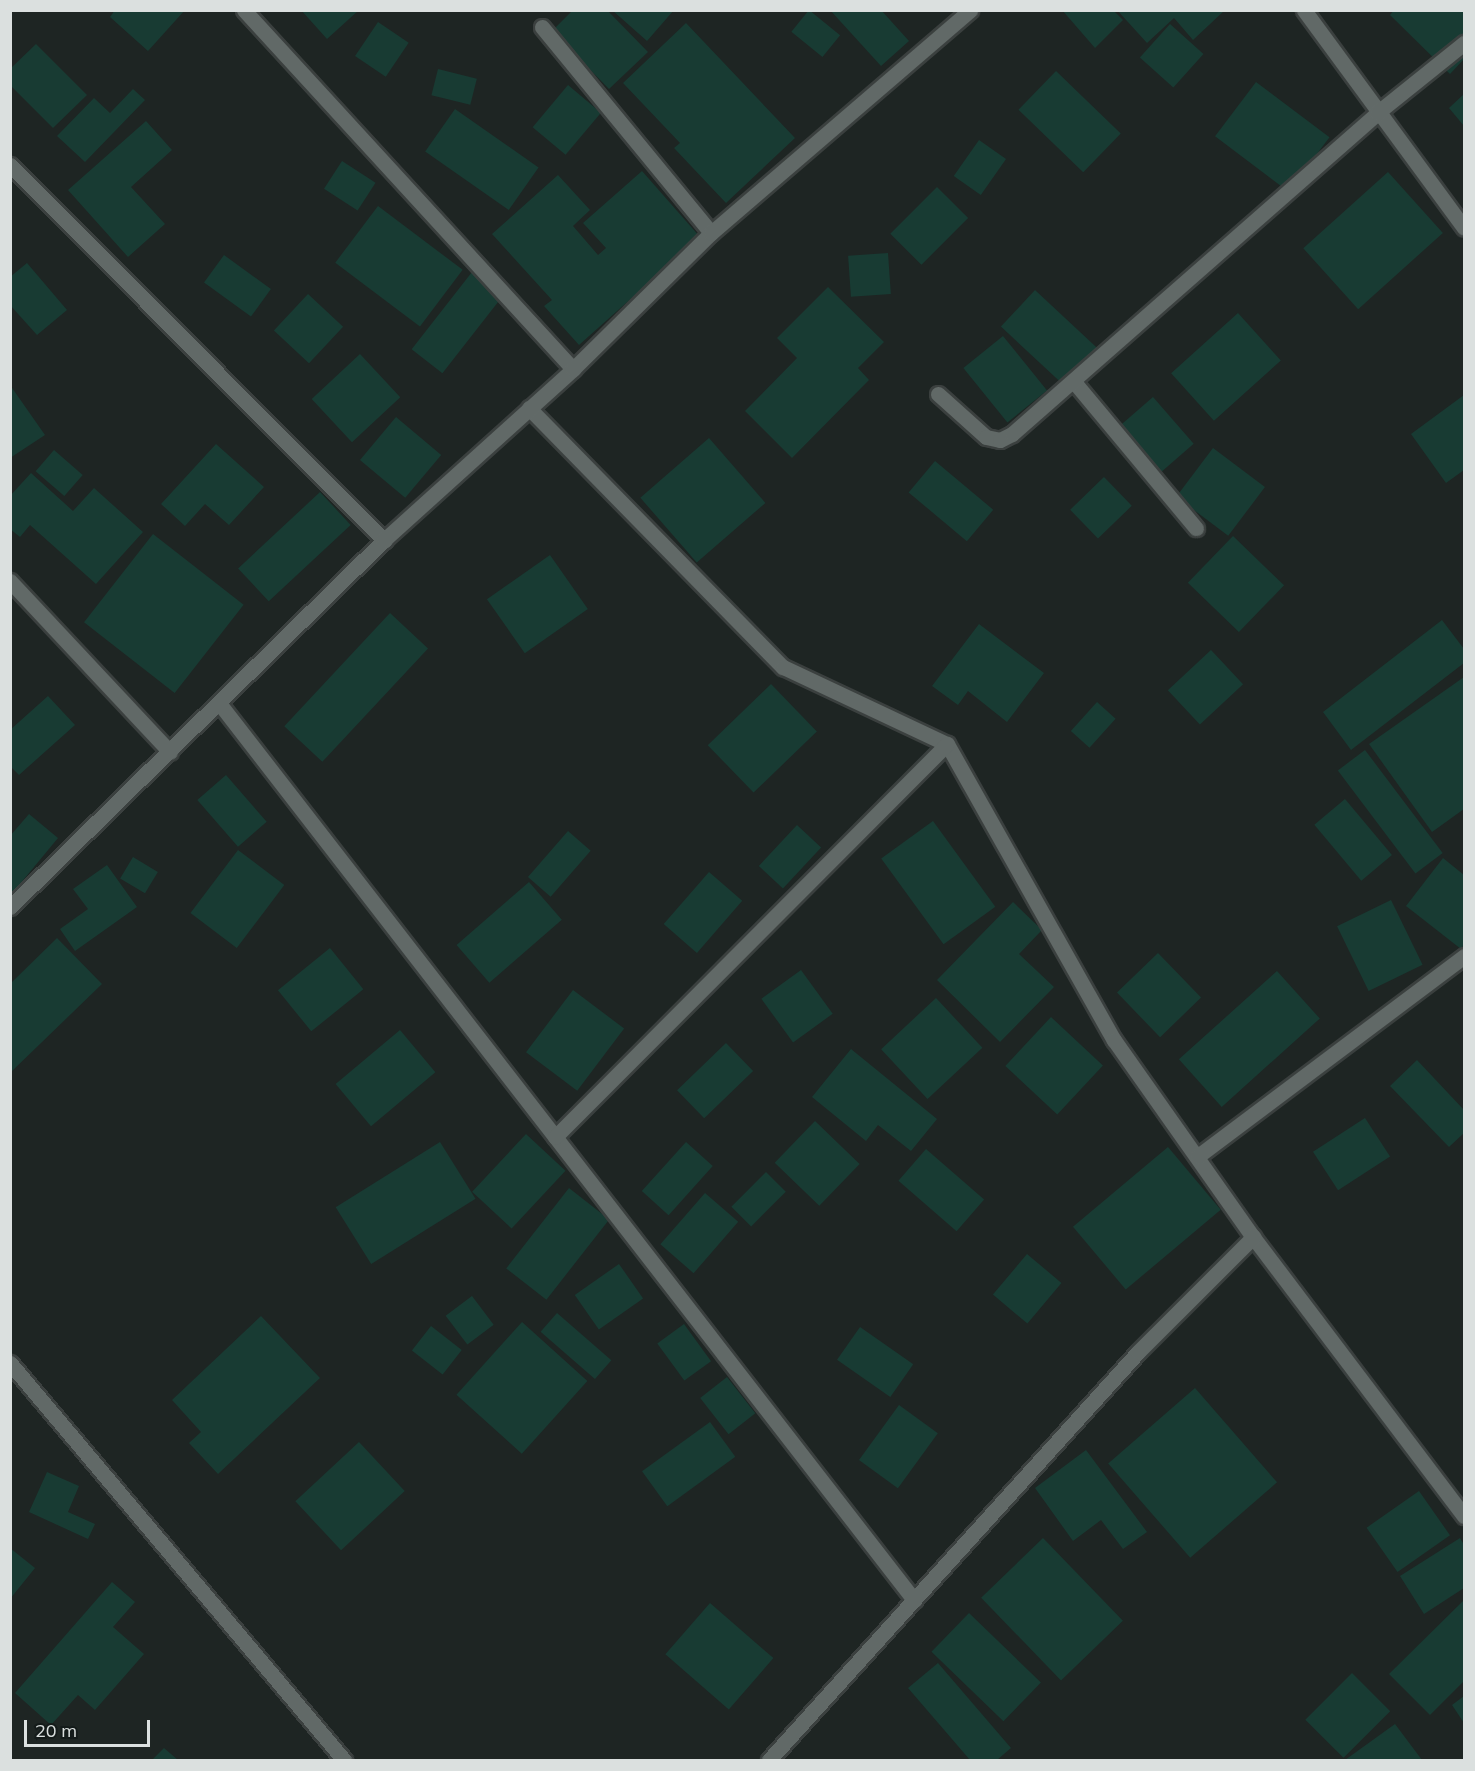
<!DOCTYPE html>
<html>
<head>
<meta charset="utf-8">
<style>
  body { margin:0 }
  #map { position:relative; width:1475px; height:1771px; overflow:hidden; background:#1e2523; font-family:Mulish,sans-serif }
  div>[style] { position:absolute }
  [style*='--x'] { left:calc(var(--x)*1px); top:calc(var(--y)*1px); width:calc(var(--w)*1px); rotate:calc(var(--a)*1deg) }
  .building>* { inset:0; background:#183b33; transform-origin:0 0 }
  .roads { filter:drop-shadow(2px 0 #3b403f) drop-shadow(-2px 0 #3b403f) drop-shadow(0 2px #3b403f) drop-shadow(0 -2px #3b403f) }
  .minor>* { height:15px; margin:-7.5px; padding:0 7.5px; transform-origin:7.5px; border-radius:7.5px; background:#616967 }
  span { translate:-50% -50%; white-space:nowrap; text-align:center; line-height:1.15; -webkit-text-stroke:6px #141b1a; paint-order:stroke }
  .frame { position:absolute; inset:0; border:12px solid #dbe0df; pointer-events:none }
  .scale { position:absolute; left:24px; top:1720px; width:126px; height:27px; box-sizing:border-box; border:3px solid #dbe0df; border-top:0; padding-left:8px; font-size:18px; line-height:21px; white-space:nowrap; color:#dbe0df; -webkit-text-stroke:4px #141b1a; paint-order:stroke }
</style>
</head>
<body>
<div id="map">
  <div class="building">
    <div style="clip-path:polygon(115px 10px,185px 10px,148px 51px,110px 17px)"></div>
    <div style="clip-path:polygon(301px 10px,359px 10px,327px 39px)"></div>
    <div style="clip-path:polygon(573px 10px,607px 10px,648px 52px,609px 89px,552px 31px)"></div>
    <div style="clip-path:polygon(612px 10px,674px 10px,647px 41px)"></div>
    <div style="left:809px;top:10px;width:40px;height:28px;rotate:39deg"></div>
    <div style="clip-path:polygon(830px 10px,881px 10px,909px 41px,881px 66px)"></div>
    <div style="clip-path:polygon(1062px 10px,1113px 10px,1123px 20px,1095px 48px)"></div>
    <div style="clip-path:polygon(1117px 10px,1225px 10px,1193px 40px,1174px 18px,1147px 43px)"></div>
    <div style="clip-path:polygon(1394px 10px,1464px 10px,1464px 59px,1450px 74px,1390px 15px)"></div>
    <div style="left:378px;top:22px;width:37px;height:41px;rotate:34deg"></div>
    <div style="clip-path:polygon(686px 23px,795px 138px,726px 203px,674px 148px,680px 143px,623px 83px)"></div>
    <div style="left:1170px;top:24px;width:45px;height:45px;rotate:42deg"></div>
    <div style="clip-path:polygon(36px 44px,87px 95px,53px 128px,10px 85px,10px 69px)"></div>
    <div style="left:438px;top:69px;width:40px;height:27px;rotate:14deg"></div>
    <div style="left:1056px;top:71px;width:90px;height:54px;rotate:44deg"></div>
    <div style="left:1256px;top:82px;width:92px;height:68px;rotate:37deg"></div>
    <div style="left:568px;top:85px;width:43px;height:55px;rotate:40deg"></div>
    <div style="clip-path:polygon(133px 89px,145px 100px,85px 162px,57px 136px,94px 98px,110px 113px)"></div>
    <div style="clip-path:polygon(1464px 94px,1464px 126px,1449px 108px)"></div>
    <div style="left:455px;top:109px;width:102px;height:52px;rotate:35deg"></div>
    <div style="clip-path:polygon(146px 121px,172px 150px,131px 187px,165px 224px,128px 257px,68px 190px)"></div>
    <div style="left:979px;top:140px;width:33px;height:44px;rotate:35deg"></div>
    <div style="left:342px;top:161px;width:40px;height:33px;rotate:33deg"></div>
    <div style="clip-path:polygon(642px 171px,700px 237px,579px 345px,544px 306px,552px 300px,492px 234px,558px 175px,590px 210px,573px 226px,598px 255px,606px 248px,583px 223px)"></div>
    <div style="left:1388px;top:172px;width:82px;height:114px;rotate:48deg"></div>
    <div style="left:937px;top:187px;width:44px;height:66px;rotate:45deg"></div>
    <div style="left:378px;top:206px;width:106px;height:71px;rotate:37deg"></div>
    <div style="left:888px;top:253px;width:41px;height:40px;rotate:86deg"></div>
    <div style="left:224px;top:255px;width:58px;height:34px;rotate:36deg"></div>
    <div style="clip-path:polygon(27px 263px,67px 310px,37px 335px,10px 305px,10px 277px)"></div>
    <div style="left:472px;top:272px;width:39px;height:98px;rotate:38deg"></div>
    <div style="clip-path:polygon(828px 287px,884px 342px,858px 368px,869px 380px,792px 458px,745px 411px,797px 358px,777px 338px)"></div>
    <div style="left:1035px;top:290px;width:95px;height:50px;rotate:43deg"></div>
    <div style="left:308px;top:294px;width:48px;height:50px;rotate:43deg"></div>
    <div style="left:1238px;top:313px;width:64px;height:90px;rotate:48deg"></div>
    <div style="left:1003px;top:336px;width:70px;height:51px;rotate:51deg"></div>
    <div style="left:360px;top:354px;width:59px;height:66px;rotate:47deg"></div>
    <div style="clip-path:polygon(10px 385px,45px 435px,10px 458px)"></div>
    <div style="clip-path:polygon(1464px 395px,1464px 470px,1446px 483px,1411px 434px)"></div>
    <div style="left:1153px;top:397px;width:62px;height:48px;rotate:49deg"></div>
    <div style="left:396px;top:417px;width:59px;height:56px;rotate:40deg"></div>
    <div style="left:709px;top:438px;width:86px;height:91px;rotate:49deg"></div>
    <div style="clip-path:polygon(216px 444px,264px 487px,229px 525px,205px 504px,185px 526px,161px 504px)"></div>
    <div style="left:1213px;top:448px;width:65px;height:61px;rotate:37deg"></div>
    <div style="left:54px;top:450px;width:38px;height:28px;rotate:41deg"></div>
    <div style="left:935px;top:461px;width:76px;height:41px;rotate:40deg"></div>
    <div style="clip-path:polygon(31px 473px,73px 511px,94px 488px,143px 532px,96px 584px,30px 525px,20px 537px,10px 529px,10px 496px)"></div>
    <div style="left:1104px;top:477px;width:40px;height:47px;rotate:46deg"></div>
    <div style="left:320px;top:492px;width:45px;height:112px;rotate:47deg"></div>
    <div style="left:153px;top:534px;width:115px;height:112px;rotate:38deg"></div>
    <div style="left:1233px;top:536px;width:71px;height:65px;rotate:44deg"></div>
    <div style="left:550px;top:555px;width:66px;height:77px;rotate:55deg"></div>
    <div style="left:390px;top:613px;width:52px;height:155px;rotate:43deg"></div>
    <div style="clip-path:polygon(1442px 620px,1464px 649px,1464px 663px,1351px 750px,1323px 712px)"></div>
    <div style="clip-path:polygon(979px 624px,1044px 673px,1007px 722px,968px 691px,958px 705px,932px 686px)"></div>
    <div style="left:1211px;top:650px;width:47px;height:59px;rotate:47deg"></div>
    <div style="clip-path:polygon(1464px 677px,1464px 809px,1432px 832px,1369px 744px)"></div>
    <div style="left:771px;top:684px;width:66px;height:88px;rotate:46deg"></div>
    <div style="clip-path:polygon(48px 696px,75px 725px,19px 775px,10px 766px,10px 730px)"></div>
    <div style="left:1097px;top:702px;width:25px;height:39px;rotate:42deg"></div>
    <div style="left:1365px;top:750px;width:129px;height:34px;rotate:53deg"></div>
    <div style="left:226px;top:775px;width:62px;height:38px;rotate:49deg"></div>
    <div style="left:1345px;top:799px;width:73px;height:40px;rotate:50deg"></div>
    <div style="clip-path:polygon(29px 814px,58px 838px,10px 896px,10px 836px)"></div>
    <div style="left:933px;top:821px;width:106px;height:64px;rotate:54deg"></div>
    <div style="left:797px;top:825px;width:33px;height:56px;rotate:43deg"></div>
    <div style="left:568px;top:831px;width:30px;height:61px;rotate:41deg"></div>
    <div style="left:238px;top:850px;width:58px;height:79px;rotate:37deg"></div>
    <div style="left:133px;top:857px;width:29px;height:25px;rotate:31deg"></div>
    <div style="clip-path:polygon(1443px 858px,1464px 875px,1464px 944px,1461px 949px,1406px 906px)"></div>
    <div style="clip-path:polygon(107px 865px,137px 907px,75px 951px,60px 929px,88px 909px,73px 889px)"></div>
    <div style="left:709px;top:872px;width:44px;height:69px;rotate:41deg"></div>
    <div style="left:529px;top:882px;width:50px;height:96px;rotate:49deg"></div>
    <div style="left:1391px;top:900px;width:72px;height:60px;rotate:64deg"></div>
    <div style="clip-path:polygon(1013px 902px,1042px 930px,1019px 954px,1054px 987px,1000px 1042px,937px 980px)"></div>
    <div style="clip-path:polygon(57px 938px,102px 984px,10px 1073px,10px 984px)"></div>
    <div style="left:330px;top:948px;width:53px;height:67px;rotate:51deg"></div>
    <div style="left:1158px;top:953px;width:62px;height:57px;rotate:46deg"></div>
    <div style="left:801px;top:970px;width:54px;height:49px;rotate:54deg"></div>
    <div style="left:1277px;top:971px;width:64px;height:132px;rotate:48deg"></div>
    <div style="left:573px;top:990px;width:64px;height:78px;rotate:37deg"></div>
    <div style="left:936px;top:998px;width:68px;height:75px;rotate:47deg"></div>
    <div style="left:1051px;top:1017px;width:71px;height:67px;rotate:43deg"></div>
    <div style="left:400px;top:1030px;width:55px;height:84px;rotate:50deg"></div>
    <div style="left:726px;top:1043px;width:39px;height:68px;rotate:46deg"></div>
    <div style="clip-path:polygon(851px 1049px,937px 1119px,911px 1151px,878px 1125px,866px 1141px,812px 1097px)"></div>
    <div style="clip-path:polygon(1417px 1060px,1464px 1110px,1464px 1133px,1449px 1147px,1390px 1086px)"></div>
    <div style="left:1365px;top:1118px;width:46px;height:62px;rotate:57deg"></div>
    <div style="left:815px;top:1121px;width:62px;height:58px;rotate:44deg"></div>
    <div style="left:526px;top:1134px;width:54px;height:79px;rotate:43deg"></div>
    <div style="left:440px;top:1142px;width:67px;height:123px;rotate:58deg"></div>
    <div style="left:686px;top:1142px;width:36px;height:66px;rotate:42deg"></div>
    <div style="left:1168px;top:1147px;width:82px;height:124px;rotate:50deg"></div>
    <div style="left:926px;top:1149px;width:77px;height:42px;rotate:41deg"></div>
    <div style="left:766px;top:1172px;width:28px;height:49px;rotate:45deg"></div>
    <div style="left:569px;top:1188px;width:51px;height:102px;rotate:38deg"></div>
    <div style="left:705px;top:1193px;width:44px;height:68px;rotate:41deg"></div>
    <div style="left:1027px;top:1254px;width:45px;height:53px;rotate:40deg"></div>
    <div style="left:619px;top:1264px;width:42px;height:54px;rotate:55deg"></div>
    <div style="left:472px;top:1296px;width:36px;height:33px;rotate:53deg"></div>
    <div style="left:557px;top:1313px;width:72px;height:25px;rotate:41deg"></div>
    <div style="clip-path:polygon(261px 1316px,320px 1378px,218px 1474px,189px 1443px,201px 1432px,172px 1400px)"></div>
    <div style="left:522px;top:1322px;width:88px;height:98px;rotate:42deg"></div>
    <div style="left:684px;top:1324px;width:46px;height:33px;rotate:54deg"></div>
    <div style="left:431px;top:1326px;width:39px;height:31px;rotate:38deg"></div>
    <div style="left:860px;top:1327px;width:65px;height:40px;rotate:35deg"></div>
    <div style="left:727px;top:1377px;width:46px;height:34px;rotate:52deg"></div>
    <div style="left:1195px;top:1388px;width:125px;height:115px;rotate:49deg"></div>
    <div style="left:899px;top:1405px;width:48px;height:68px;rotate:36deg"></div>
    <div style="left:710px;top:1422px;width:43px;height:84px;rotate:54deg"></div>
    <div style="left:359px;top:1442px;width:67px;height:87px;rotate:47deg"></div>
    <div style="clip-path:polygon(1086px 1450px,1147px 1532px,1123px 1549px,1101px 1520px,1073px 1541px,1035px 1488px)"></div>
    <div style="clip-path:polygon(47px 1472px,79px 1486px,68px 1512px,95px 1524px,88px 1539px,29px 1512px)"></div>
    <div style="left:1419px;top:1491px;width:54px;height:64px;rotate:55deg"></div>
    <div style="left:1043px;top:1538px;width:115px;height:86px;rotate:46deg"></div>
    <div style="clip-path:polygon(1460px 1538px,1464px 1545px,1464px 1588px,1424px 1614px,1400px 1576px)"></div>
    <div style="clip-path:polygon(10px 1548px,35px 1568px,10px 1599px)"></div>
    <div style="clip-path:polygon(112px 1582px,135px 1602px,113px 1627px,144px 1654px,95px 1710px,78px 1695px,51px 1725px,15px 1693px)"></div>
    <div style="clip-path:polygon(1464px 1600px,1464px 1681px,1430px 1715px,1389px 1674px)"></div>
    <div style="left:710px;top:1603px;width:84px;height:68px;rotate:41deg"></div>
    <div style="left:969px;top:1613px;width:100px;height:54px;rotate:44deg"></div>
    <div style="clip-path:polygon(938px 1663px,1011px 1748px,997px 1760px,970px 1760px,908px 1688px)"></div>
    <div style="left:1352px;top:1673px;width:54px;height:66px;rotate:45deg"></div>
    <div style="clip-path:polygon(1464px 1696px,1464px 1723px,1452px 1705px)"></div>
    <div style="clip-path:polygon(1395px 1724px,1422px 1760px,1345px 1760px)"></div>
    <div style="clip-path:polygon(164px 1748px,178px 1760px,152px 1760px)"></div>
  </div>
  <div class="roads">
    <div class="minor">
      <div style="--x:244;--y:10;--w:487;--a:47.5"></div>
      <div style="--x:1304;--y:10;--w:270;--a:53.7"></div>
      <div style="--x:542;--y:27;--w:266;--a:50.6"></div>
      <div style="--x:10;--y:165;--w:530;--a:45.08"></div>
      <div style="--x:1075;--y:383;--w:189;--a:50.2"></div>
      <div style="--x:938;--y:394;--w:64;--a:41.9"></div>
      <div style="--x:986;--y:437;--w:14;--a:12"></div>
      <div style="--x:1000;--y:440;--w:13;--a:-27"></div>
      <div style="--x:1012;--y:434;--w:486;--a:-41.3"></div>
      <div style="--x:1377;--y:113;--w:112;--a:-38.8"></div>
      <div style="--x:529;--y:408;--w:363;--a:45.6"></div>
      <div style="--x:783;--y:667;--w:181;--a:25.2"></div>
      <div style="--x:947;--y:744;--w:340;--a:60.6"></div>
      <div style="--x:1114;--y:1040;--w:241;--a:54.8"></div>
      <div style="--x:1253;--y:1237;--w:350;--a:52.9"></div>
      <div style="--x:10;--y:581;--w:234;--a:46.9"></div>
      <div style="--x:219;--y:703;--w:1135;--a:52.23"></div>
      <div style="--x:10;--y:907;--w:524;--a:-44.46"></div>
      <div style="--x:384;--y:540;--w:255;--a:-42.1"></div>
      <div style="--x:573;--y:369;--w:194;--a:-44.6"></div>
      <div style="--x:711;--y:233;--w:342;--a:-40.7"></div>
      <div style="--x:555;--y:1137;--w:555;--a:-45.07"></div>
      <div style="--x:1198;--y:1156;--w:333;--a:-36.9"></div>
      <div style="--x:10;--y:1363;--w:519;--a:49.93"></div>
      <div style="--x:769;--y:1760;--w:550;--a:-47.87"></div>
      <div style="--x:1138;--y:1352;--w:163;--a:-45"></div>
    </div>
  </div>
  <div class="frame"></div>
  <div class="scale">20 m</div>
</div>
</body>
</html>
